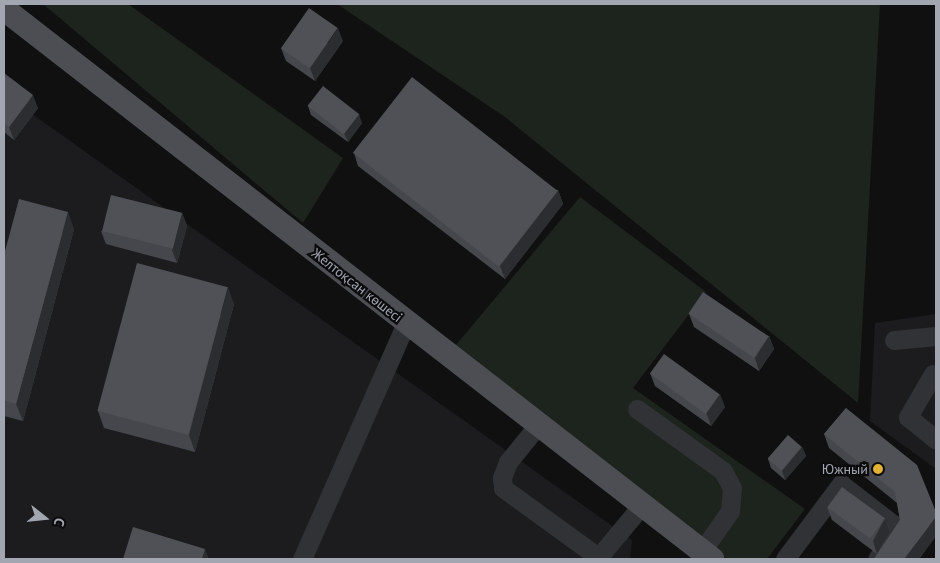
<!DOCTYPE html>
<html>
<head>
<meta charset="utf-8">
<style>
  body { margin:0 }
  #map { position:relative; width:940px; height:563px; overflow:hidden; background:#101011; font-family:"PT Sans",sans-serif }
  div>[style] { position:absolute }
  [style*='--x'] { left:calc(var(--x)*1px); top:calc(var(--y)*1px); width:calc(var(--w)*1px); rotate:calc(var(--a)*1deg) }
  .built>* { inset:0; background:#1c1c1e }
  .green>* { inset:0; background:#1d231d }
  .minor>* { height:19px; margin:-9.5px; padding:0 9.5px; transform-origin:9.5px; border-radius:9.5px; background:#313236 }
  .major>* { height:24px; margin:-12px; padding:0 12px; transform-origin:12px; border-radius:12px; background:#4d4e54 }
  .wall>* { inset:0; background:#46474c }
  .shaded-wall>* { inset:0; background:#2c2d30 }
  .building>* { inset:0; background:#505157; transform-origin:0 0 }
  .dots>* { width:14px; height:14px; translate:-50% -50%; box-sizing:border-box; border:2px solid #0b0b0c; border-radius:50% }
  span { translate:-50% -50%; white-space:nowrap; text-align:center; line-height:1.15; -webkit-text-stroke:4.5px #0b0b0c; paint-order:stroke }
  .street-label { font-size:14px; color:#a2a6b1 }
  .poi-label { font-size:14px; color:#a2a6b1 }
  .right { translate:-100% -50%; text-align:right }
  .frame { position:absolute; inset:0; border:5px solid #a2a6b1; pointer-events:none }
  .north { position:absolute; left:20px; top:493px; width:50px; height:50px; -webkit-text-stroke:4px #0b0b0c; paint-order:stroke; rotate:106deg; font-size:14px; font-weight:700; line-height:20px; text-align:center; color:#a2a6b1 }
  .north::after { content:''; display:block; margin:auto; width:18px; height:22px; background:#a2a6b1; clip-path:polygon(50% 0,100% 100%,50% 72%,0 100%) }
</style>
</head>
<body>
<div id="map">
  <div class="built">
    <div style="clip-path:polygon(4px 94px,632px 540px,630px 559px,4px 559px)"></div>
    <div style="clip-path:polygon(936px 314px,936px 469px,870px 421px,875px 323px)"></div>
  </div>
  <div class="green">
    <div style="clip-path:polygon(43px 4px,128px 4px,343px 158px,303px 223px)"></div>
    <div style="clip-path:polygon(337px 4px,880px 4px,858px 403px,505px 117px)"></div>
    <div style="clip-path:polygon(580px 197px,706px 292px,633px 388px,805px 509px,767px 559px,727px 559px,455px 346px)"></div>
  </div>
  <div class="minor">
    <div style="--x:894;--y:340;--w:42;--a:-5.4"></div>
    <div style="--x:933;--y:374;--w:50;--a:120.2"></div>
    <div style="--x:908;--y:417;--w:36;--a:39"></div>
    <div style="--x:637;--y:409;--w:106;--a:35.8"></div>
    <div style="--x:723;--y:471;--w:19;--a:62"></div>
    <div style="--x:732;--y:488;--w:23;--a:95"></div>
    <div style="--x:730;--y:511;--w:49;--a:125"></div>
    <div style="--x:538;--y:425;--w:48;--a:129"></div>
    <div style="--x:508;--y:462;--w:17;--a:111"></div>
    <div style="--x:502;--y:478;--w:10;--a:84"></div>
    <div style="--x:503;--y:488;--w:117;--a:36"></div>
    <div style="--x:302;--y:559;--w:258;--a:-66.2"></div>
    <div style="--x:597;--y:559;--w:70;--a:-50.2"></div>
    <div style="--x:785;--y:559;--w:94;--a:-53.3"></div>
    <div style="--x:841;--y:484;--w:72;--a:37.7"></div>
    <div style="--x:898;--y:528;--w:37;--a:124"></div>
  </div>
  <div class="major">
    <div style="--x:4;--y:9;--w:897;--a:37.84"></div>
  </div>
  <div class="wall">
    <div style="clip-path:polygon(343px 41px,315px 81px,286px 61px,281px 48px)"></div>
    <div style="clip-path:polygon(4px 73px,38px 108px,14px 140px,4px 132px)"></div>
    <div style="clip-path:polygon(308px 106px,362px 123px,348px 142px,311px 115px)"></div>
    <div style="clip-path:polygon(354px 153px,558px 190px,563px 204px,505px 279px,358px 166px)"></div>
    <div style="clip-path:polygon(182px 213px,187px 226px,177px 263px,106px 244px,101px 231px)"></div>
    <div style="clip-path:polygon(74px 229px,23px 421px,4px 416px,4px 255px)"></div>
    <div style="clip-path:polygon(234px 304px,195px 452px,104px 428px,98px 411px)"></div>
    <div style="clip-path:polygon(689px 314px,769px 336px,774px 349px,759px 371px,694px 327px)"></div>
    <div style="clip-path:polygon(650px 373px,725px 407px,711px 426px,655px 386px)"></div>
    <div style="clip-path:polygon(846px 408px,936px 536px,919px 559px,874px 559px,877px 554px,832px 520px,827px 507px,885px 518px,890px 532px,878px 554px,900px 520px,897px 503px,829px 448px,824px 434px)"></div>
    <div style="clip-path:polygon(802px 447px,806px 456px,785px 480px,771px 468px,768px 459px)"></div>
  </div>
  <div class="shaded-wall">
    <div style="clip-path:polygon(338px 28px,343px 41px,315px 81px,310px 68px)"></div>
    <div style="clip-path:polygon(33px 95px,38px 108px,14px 140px,9px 127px)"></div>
    <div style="clip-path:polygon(359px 114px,362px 123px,348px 142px,344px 133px)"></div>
    <div style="clip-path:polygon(558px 190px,563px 204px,505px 279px,500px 266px)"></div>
    <div style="clip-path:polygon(68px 212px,74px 229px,23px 421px,16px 404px)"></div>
    <div style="clip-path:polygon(182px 213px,187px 226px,177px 263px,172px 250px)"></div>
    <div style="clip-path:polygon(228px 287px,234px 304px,195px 452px,189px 435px)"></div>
    <div style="clip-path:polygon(769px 336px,774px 349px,759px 371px,755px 358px)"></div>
    <div style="clip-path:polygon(720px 394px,725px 407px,711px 426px,706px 412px)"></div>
    <div style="clip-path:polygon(802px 447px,806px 456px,785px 480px,782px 471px)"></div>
    <div style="clip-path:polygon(936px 517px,936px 536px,919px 559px,904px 559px)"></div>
    <div style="clip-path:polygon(885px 518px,890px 532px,877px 554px,873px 541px)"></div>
    <div style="clip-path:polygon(205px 549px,209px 559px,202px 559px)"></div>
  </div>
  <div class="building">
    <div style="left:309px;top:8px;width:35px;height:49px;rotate:35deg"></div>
    <div style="clip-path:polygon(4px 73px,33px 95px,9px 127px,4px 123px)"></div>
    <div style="left:412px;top:77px;width:185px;height:96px;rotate:38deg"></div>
    <div style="left:323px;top:86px;width:46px;height:25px;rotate:38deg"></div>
    <div style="left:111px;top:195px;width:73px;height:37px;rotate:14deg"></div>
    <div style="clip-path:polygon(19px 199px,68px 212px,16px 404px,4px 400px,4px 255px)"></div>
    <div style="left:137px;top:263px;width:94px;height:153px;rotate:15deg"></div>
    <div style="left:703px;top:292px;width:79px;height:26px;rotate:34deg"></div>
    <div style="left:664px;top:354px;width:69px;height:24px;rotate:36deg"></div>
    <div style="clip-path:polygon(846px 408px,917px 465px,936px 512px,936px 517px,904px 559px,874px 559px,900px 520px,895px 492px,824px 434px)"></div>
    <div style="left:788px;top:435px;width:18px;height:31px;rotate:41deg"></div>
    <div style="left:842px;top:487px;width:53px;height:25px;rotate:36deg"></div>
    <div style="clip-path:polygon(133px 527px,205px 549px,202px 559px,123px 559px)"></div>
  </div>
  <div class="dots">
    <div style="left:878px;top:469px;background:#e1b137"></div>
  </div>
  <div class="street-label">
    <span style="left:357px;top:285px;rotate:38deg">Желтоқсан көшесі</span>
  </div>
  <div class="poi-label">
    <span class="right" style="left:868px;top:469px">Южный</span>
  </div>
  <div class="frame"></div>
  <div class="north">С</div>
</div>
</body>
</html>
